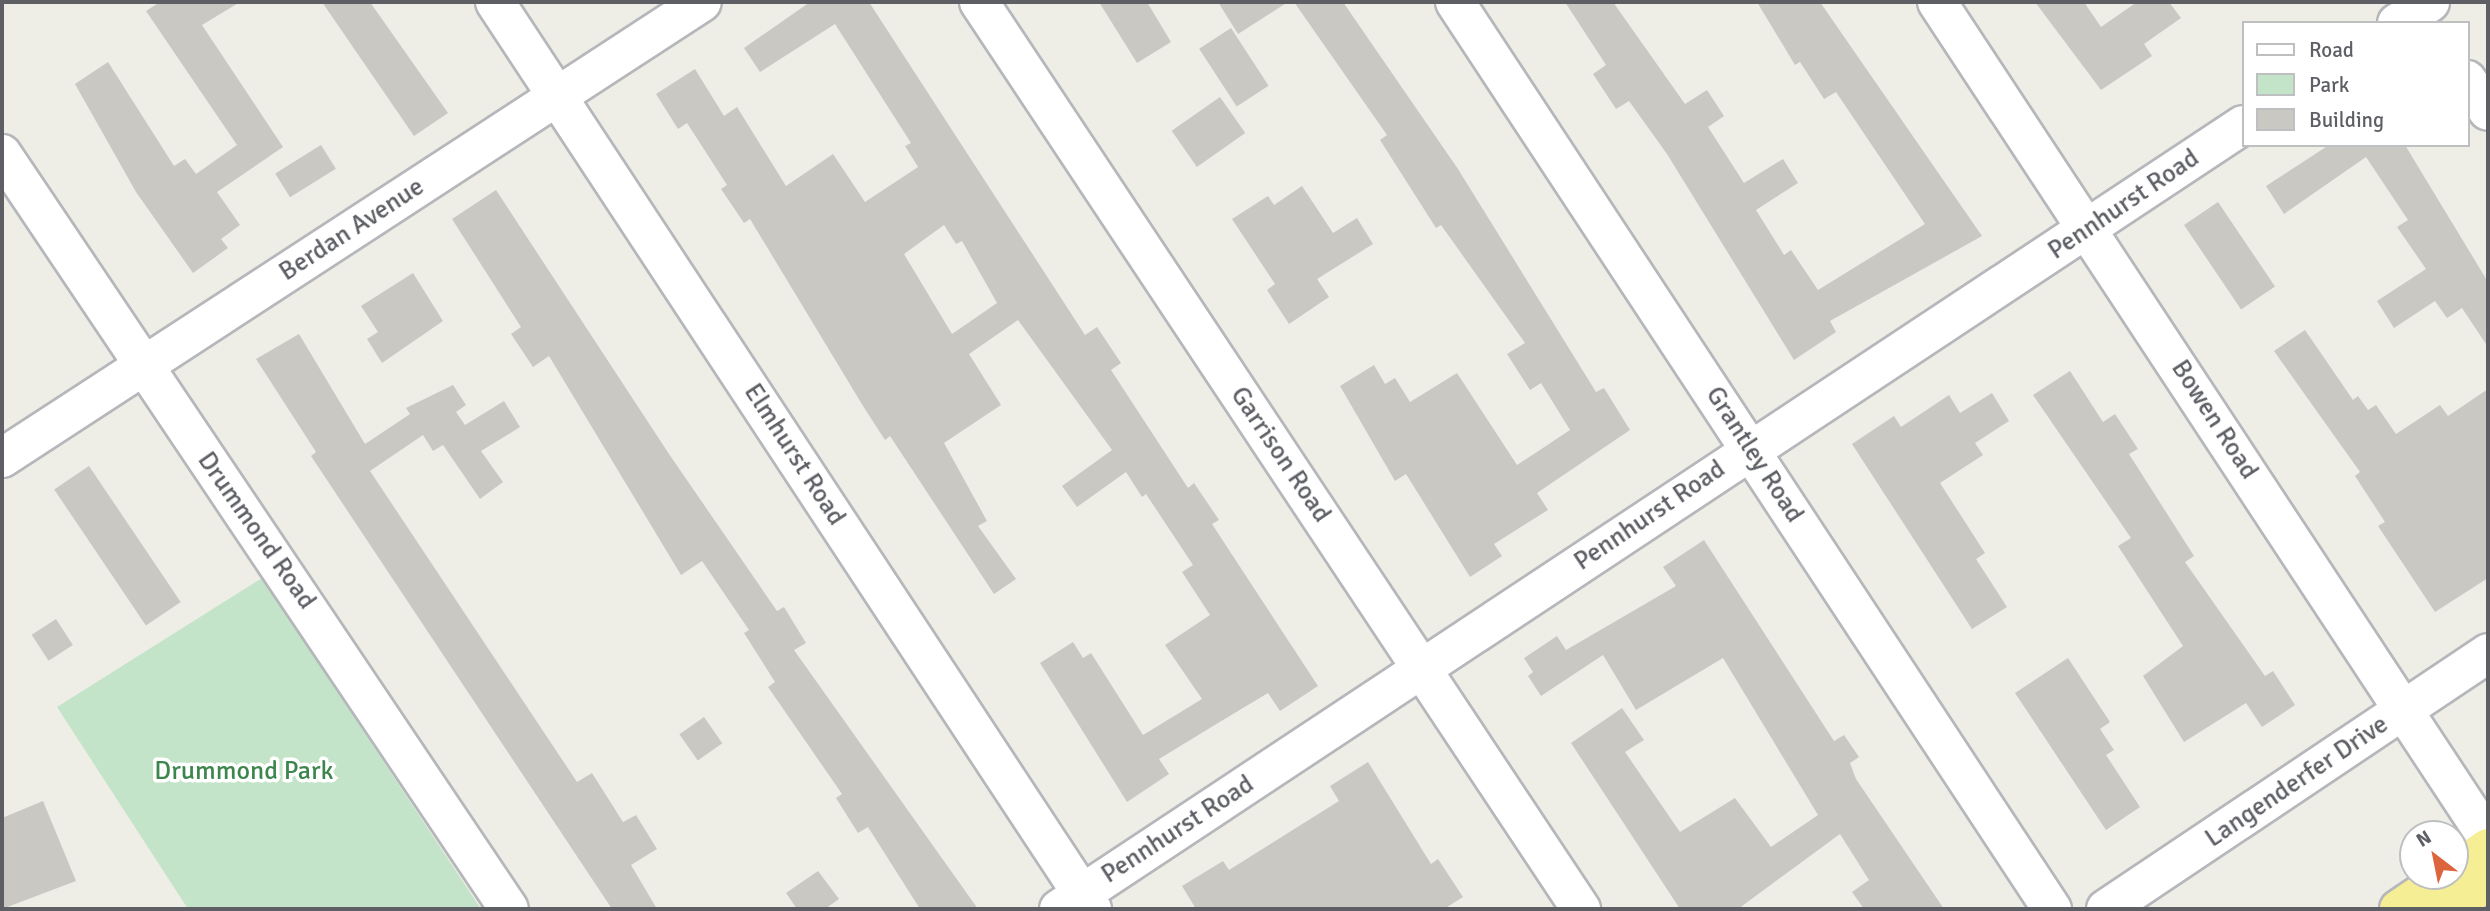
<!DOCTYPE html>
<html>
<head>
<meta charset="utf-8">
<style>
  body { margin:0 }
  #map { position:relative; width:2490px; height:911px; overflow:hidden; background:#eeeee6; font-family:Signika,sans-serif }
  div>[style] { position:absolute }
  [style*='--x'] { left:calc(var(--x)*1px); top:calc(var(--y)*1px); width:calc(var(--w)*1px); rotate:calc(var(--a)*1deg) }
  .green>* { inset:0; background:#c4e4c9 }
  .building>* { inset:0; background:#cac8c2; transform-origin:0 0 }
  .roads { filter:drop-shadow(2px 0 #b6b7bb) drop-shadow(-2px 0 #b6b7bb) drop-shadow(0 2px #b6b7bb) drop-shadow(0 -2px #b6b7bb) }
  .minor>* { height:38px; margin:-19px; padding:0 19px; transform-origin:19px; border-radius:19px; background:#fff }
  .highway>* { height:38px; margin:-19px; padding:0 19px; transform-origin:19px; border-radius:19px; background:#f6ee95 }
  span { translate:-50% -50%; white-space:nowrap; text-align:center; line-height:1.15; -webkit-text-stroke:7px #fff; paint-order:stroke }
  .street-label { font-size:26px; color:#5d5f65 }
  .park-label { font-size:26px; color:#3c854c }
  .frame { position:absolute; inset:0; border:4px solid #5d5f65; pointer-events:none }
  .legend { position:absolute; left:2242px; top:21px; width:228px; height:126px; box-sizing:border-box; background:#fff; border:2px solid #bebfc1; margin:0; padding:9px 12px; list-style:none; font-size:21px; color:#5d5f65 }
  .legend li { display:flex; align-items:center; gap:14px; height:35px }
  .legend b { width:35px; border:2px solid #bebfc1 }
  .north { position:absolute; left:2399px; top:820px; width:70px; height:70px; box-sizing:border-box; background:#fff; border:2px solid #bebfc1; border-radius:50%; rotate:328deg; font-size:19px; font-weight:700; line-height:28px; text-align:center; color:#5d5f65 }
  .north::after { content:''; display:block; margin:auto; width:24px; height:32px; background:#dd653d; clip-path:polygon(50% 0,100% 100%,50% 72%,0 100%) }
</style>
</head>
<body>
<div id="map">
  <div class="green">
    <div style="clip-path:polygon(262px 578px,481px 909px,188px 909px,57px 707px)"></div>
  </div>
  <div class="building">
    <div style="clip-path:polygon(160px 2px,240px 2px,202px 25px,283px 147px,217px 192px,240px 225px,221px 239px,228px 248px,193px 273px,136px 192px,75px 84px,108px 62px,174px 166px,185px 159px,196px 174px,237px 145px,146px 11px)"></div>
    <div style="clip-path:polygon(322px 2px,370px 2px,448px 113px,414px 136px)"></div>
    <div style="clip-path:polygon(evenodd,810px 2px,869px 2px,1085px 335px,1097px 327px,1121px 363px,1111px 370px,1188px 488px,1194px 483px,1219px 520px,1212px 524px,1318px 686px,1280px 711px,1268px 693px,1218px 723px,1159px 759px,1169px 774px,1127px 802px,1040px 663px,1073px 642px,1083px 658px,1091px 653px,1143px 735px,1202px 699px,1165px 645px,1210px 615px,1182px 572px,1193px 565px,1146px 494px,1142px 497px,1126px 472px,1077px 507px,1062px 486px,1112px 450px,1018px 320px,969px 354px,1001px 405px,944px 443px,987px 521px,978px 526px,1016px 579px,994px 594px,890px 436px,885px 440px,863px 406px,750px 219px,744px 223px,721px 189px,727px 185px,687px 123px,678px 129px,656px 94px,695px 69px,724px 116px,737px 107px,786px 186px,833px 154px,865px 202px,918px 167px,905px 146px,911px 143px,835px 24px,760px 72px,744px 48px,810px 2px,944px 225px,956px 244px,962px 241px,997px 303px,952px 334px,904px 254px,944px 225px)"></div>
    <div style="clip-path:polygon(1099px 2px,1147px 2px,1171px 42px,1137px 63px)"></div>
    <div style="clip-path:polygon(1218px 2px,1288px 2px,1238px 34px)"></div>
    <div style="clip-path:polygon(1294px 2px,1343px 2px,1458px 169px,1596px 392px,1604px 388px,1630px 430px,1537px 493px,1548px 510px,1494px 544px,1502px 556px,1470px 577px,1406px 474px,1395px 481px,1340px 386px,1374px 365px,1385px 384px,1395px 378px,1410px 402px,1457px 373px,1517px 465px,1570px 430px,1541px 383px,1530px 390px,1507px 354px,1525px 343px,1441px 225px,1436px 228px,1380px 140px,1387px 135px)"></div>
    <div style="clip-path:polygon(1565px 2px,1613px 2px,1685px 104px,1707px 90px,1724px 116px,1708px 127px,1744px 183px,1783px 159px,1798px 183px,1756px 210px,1784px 255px,1791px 250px,1818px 290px,1925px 224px,1836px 92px,1824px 99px,1800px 62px,1795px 65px,1757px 2px,1820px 2px,1982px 236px,1830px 321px,1836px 332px,1794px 360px,1667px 154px,1629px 101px,1616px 109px,1593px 74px,1606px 65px)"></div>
    <div style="clip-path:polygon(2035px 2px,2084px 2px,2101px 27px,2137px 2px,2169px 2px,2181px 18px,2144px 44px,2152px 56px,2101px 90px)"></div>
    <div style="left:1231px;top:28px;width:69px;height:38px;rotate:57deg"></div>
    <div style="left:1220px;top:97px;width:44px;height:59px;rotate:55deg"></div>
    <div style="left:321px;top:145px;width:28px;height:54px;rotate:58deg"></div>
    <div style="clip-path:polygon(2329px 145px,2405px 145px,2488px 282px,2488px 347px,2462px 308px,2447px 318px,2435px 301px,2394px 328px,2377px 301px,2426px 269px,2397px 227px,2408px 220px,2366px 157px,2284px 214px,2266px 186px)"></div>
    <div style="clip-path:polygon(1302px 186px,1333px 233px,1357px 218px,1373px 244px,1317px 279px,1329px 297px,1289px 324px,1267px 290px,1275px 284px,1232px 219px,1268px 196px,1274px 205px)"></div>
    <div style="clip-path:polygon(496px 190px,669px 454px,777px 611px,784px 607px,806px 643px,794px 650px,978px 909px,920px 909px,868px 827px,858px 833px,836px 798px,842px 794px,768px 687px,775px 682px,744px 633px,749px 630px,702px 561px,681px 575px,549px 356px,533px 367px,511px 334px,521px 327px,452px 219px)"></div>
    <div style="left:2218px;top:202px;width:102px;height:41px;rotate:56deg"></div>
    <div style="clip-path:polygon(413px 273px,443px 321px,382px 363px,367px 339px,378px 332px,361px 306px)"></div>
    <div style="clip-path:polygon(2305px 330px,2353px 400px,2358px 396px,2368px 410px,2376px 405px,2396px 434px,2440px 405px,2448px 416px,2488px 389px,2488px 578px,2435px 612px,2378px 526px,2385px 522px,2355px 476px,2360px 472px,2274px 351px)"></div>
    <div style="clip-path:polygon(299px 334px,365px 444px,410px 414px,406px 408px,453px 385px,466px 405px,456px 412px,465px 425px,504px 401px,520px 427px,481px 451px,503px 482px,480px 499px,443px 445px,433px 451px,423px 435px,370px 471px,577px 782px,592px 773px,623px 822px,636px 815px,657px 849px,631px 865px,657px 909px,612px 909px,311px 456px,316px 452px,256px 359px)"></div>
    <div style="clip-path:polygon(2070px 371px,2103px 422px,2115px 414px,2138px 449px,2129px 454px,2194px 556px,2185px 562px,2265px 676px,2273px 671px,2295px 705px,2262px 727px,2246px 703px,2184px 742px,2143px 676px,2183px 646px,2118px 546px,2131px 538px,2033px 395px)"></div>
    <div style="clip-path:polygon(1992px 393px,2009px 421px,1975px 443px,1983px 455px,1940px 483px,1985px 553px,1976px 559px,2007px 607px,1972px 629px,1852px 444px,1894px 416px,1901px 427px,1949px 395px,1960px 413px)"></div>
    <div style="left:89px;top:466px;width:164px;height:42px;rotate:56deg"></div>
    <div style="clip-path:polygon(1704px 540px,1834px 741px,1844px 735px,1859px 757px,1850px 763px,1856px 779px,1944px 909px,1864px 909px,1852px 892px,1869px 880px,1840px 834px,1738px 909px,1680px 909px,1571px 743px,1622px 708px,1644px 740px,1625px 752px,1680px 832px,1735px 798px,1771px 847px,1818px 815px,1723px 658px,1636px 710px,1603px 655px,1541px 696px,1528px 676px,1533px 672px,1524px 658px,1557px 636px,1566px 650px,1676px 586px,1663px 567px)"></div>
    <div style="left:56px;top:619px;width:31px;height:29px;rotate:57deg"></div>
    <div style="clip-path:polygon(2068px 658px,2110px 722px,2100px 729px,2114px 750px,2106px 755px,2140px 807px,2106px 830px,2015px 693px)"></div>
    <div style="left:704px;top:717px;width:32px;height:30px;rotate:55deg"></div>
    <div style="clip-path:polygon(1368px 762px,1431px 864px,1438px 859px,1463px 897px,1444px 909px,1196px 909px,1182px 886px,1223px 861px,1229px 870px,1339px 801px,1330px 786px)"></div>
    <div style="clip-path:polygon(43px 801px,76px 881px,2px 909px,2px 818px)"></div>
    <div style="clip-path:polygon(818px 871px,839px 899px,825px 909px,797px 909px,786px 893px)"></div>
  </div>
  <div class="roads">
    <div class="minor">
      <div style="--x:495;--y:2;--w:1086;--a:56.65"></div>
      <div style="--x:979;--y:2;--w:1089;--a:56.43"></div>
      <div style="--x:1455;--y:2;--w:1086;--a:56.65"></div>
      <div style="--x:1937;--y:2;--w:1002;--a:56.64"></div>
      <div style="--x:2397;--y:23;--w:39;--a:-32"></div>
      <div style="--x:2467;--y:80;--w:37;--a:56"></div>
      <div style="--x:2;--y:154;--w:909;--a:56.12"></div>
      <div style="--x:2;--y:458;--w:835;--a:-33.08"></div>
      <div style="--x:1059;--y:909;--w:1420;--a:-33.51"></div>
      <div style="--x:2106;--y:909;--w:460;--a:-33.8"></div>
    </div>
    <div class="highway">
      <div style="--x:2455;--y:871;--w:40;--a:-34.9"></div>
      <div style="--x:2399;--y:909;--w:59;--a:-34"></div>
      <div style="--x:2448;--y:909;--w:49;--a:-35"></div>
    </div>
  </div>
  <div class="street-label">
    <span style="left:2124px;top:205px;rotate:-34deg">Pennhurst Road</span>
    <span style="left:352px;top:230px;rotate:-33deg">Berdan Avenue</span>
    <span style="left:2214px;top:420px;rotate:57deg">Bowen Road</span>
    <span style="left:794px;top:455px;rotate:57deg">Elmhurst Road</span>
    <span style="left:1280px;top:455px;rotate:56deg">Garrison Road</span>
    <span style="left:1754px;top:455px;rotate:57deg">Grantley Road</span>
    <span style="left:1650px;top:516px;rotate:-34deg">Pennhurst Road</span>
    <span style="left:256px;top:531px;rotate:55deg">Drummond Road</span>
    <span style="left:2297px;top:782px;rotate:-34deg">Langenderfer Drive</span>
    <span style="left:1178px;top:830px;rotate:-33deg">Pennhurst Road</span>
  </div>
  <div class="park-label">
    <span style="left:244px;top:772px">Drummond Park</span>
  </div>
  <div class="frame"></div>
  <ul class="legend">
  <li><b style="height:9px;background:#fff"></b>Road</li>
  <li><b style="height:19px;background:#c4e4c9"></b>Park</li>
  <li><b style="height:19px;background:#cac8c2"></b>Building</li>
  </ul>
  <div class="north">N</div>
</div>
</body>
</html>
